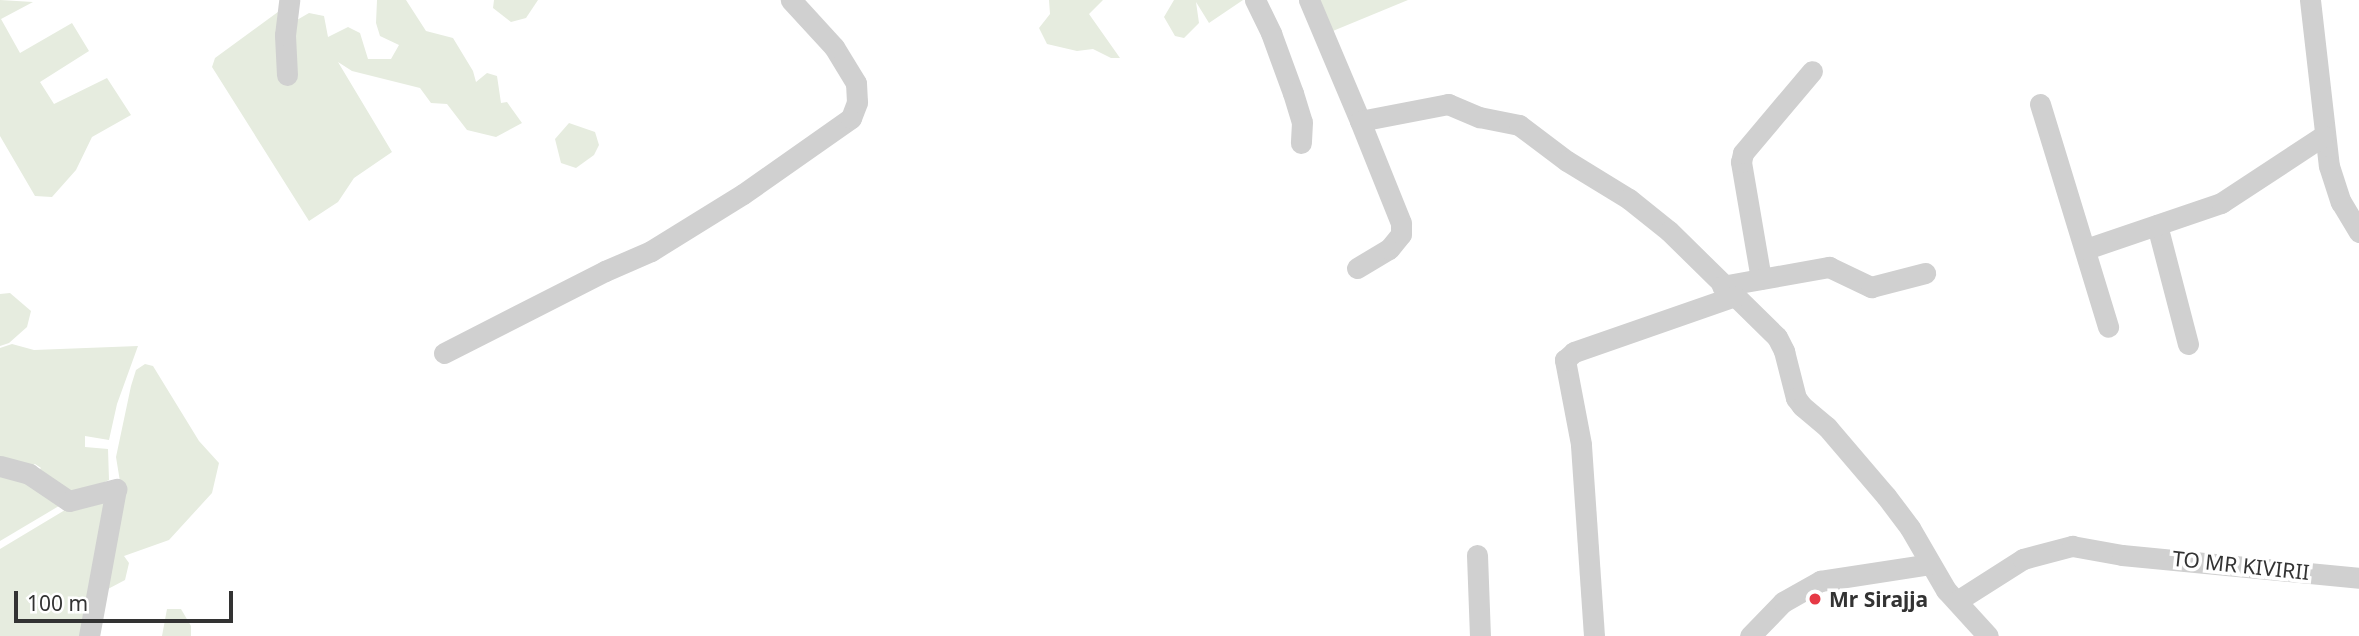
<!DOCTYPE html>
<html>
<head>
<meta charset="utf-8">
<style>
  body { margin:0 }
  #map { position:relative; width:2359px; height:636px; overflow:hidden; background:#fff; font-family:"Noto Sans",sans-serif }
  div>[style] { position:absolute }
  [style*='--x'] { left:calc(var(--x)*1px); top:calc(var(--y)*1px); width:calc(var(--w)*1px); rotate:calc(var(--a)*1deg) }
  .green>* { inset:0; background:#e6ecdf }
  .minor>* { height:21px; margin:-10.5px; padding:0 10.5px; transform-origin:10.5px; border-radius:10.5px; background:#d0d0d0 }
  .dots>* { width:19px; height:19px; translate:-50% -50%; box-sizing:border-box; border:4px solid #fff; border-radius:50% }
  span { translate:-50% -50%; white-space:nowrap; text-align:center; line-height:1.15; -webkit-text-stroke:7px #fff; paint-order:stroke }
  .street-label { font-size:21px; color:#333 }
  .poi-label { font-size:21px; color:#333; font-weight:700 }
  .left { translate:0 -50%; text-align:left }
  .scale { position:absolute; left:14px; top:591px; width:219px; height:32px; box-sizing:border-box; border:4px solid #333; border-top:0; padding-left:9px; font-size:21px; line-height:24px; white-space:nowrap; color:#333; -webkit-text-stroke:5px #fff; paint-order:stroke }
</style>
</head>
<body>
<div id="map">
  <div class="green">
    <div style="clip-path:polygon(0 0,33px 2px,1px 19px,20px 53px,72px 23px,89px 51px,40px 82px,54px 104px,107px 78px,131px 115px,92px 137px,76px 170px,52px 197px,35px 196px,0 136px)"></div>
    <div style="clip-path:polygon(377px 0,406px 0,426px 31px,453px 38px,473px 71px,476px 82px,487px 73px,497px 76px,501px 103px,507px 102px,522px 123px,496px 137px,467px 130px,447px 104px,431px 103px,420px 88px,352px 71px,338px 62px,392px 152px,354px 178px,338px 202px,309px 221px,212px 67px,215px 58px,282px 9px,290px 24px,309px 13px,324px 16px,328px 37px,348px 27px,360px 33px,368px 59px,391px 59px,399px 45px,380px 36px,376px 23px)"></div>
    <div style="clip-path:polygon(494px 0,538px 0,526px 18px,511px 22px,493px 8px)"></div>
    <div style="clip-path:polygon(1049px 0,1103px 0,1089px 14px,1120px 58px,1111px 58px,1093px 49px,1077px 51px,1047px 44px,1039px 28px,1050px 14px)"></div>
    <div style="clip-path:polygon(1174px 0,1243px 0,1209px 23px,1196px 2px,1199px 23px,1184px 38px,1175px 36px,1164px 17px)"></div>
    <div style="clip-path:polygon(1315px 0,1408px 0,1328px 33px)"></div>
    <div style="clip-path:polygon(569px 123px,595px 132px,599px 145px,594px 155px,576px 168px,561px 163px,555px 139px)"></div>
    <div style="clip-path:polygon(10px 293px,31px 311px,27px 327px,9px 343px,0 346px,0 294px)"></div>
    <div style="clip-path:polygon(12px 344px,34px 350px,138px 346px,117px 404px,109px 440px,85px 436px,85px 447px,108px 449px,109px 480px,71px 497px,36px 473px,41px 468px,35px 464px,27px 470px,0 462px,0 348px)"></div>
    <div style="clip-path:polygon(145px 364px,153px 366px,199px 441px,219px 463px,212px 493px,169px 540px,124px 556px,129px 563px,125px 580px,108px 589px,85px 636px,0 636px,0 549px,75px 504px,122px 494px,116px 457px,131px 386px,136px 370px)"></div>
    <div style="clip-path:polygon(0 471px,64px 503px,0 541px)"></div>
    <div style="clip-path:polygon(167px 609px,181px 609px,191px 626px,191px 636px,162px 636px)"></div>
  </div>
  <div class="minor">
    <div style="--x:1255;--y:0;--w:37;--a:64"></div>
    <div style="--x:1271;--y:33;--w:64;--a:69.9"></div>
    <div style="--x:1293;--y:93;--w:30;--a:73"></div>
    <div style="--x:1302;--y:122;--w:21;--a:93"></div>
    <div style="--x:1309;--y:0;--w:131;--a:67.1"></div>
    <div style="--x:1360;--y:121;--w:90;--a:-10.9"></div>
    <div style="--x:1448;--y:104;--w:34;--a:23"></div>
    <div style="--x:1479;--y:117;--w:41;--a:11.3"></div>
    <div style="--x:1519;--y:125;--w:60;--a:36.9"></div>
    <div style="--x:1567;--y:161;--w:73;--a:31.5"></div>
    <div style="--x:1629;--y:199;--w:51;--a:38.7"></div>
    <div style="--x:1669;--y:231;--w:151;--a:44.5"></div>
    <div style="--x:1777;--y:337;--w:16;--a:63"></div>
    <div style="--x:1784;--y:351;--w:49;--a:75.7"></div>
    <div style="--x:1796;--y:398;--w:10;--a:53"></div>
    <div style="--x:1802;--y:406;--w:33;--a:40"></div>
    <div style="--x:1827;--y:427;--w:91;--a:49.5"></div>
    <div style="--x:1886;--y:496;--w:40;--a:53"></div>
    <div style="--x:1910;--y:528;--w:72;--a:59.9"></div>
    <div style="--x:1946;--y:590;--w:62;--a:47.6"></div>
    <div style="--x:2310;--y:0;--w:167;--a:83.5"></div>
    <div style="--x:2329;--y:166;--w:38;--a:72"></div>
    <div style="--x:2341;--y:202;--w:35;--a:59"></div>
    <div style="--x:287;--y:75;--w:40;--a:-92.9"></div>
    <div style="--x:285;--y:35;--w:35;--a:-83"></div>
    <div style="--x:2040;--y:104;--w:233;--a:73"></div>
    <div style="--x:2157;--y:225;--w:123;--a:75.4"></div>
    <div style="--x:2086;--y:249;--w:143;--a:-18.8"></div>
    <div style="--x:2221;--y:203;--w:122;--a:-33.3"></div>
    <div style="--x:1357;--y:268;--w:37;--a:-31"></div>
    <div style="--x:1389;--y:249;--w:19;--a:-51"></div>
    <div style="--x:1401;--y:234;--w:11;--a:-90"></div>
    <div style="--x:1401;--y:223;--w:110;--a:-111.9"></div>
    <div style="--x:1761;--y:279;--w:119;--a:-99.7"></div>
    <div style="--x:1741;--y:162;--w:9;--a:-77"></div>
    <div style="--x:1743;--y:153;--w:107;--a:-49.9"></div>
    <div style="--x:1722;--y:286;--w:109;--a:-10.1"></div>
    <div style="--x:1829;--y:267;--w:47;--a:25.5"></div>
    <div style="--x:1871;--y:287;--w:56;--a:-14.5"></div>
    <div style="--x:444;--y:353;--w:181;--a:-27"></div>
    <div style="--x:605;--y:271;--w:50;--a:-23.5"></div>
    <div style="--x:651;--y:251;--w:108;--a:-31.8"></div>
    <div style="--x:743;--y:194;--w:132;--a:-35.1"></div>
    <div style="--x:851;--y:118;--w:17;--a:-69"></div>
    <div style="--x:857;--y:102;--w:19;--a:-93"></div>
    <div style="--x:856;--y:83;--w:42;--a:-121.4"></div>
    <div style="--x:834;--y:47;--w:64;--a:-132.5"></div>
    <div style="--x:0;--y:466;--w:30;--a:15"></div>
    <div style="--x:29;--y:474;--w:48;--a:34"></div>
    <div style="--x:69;--y:501;--w:49;--a:-14.3"></div>
    <div style="--x:1477;--y:555;--w:81;--a:87.9"></div>
    <div style="--x:1957;--y:601;--w:78;--a:-32.5"></div>
    <div style="--x:2023;--y:559;--w:51;--a:-14.9"></div>
    <div style="--x:2072;--y:546;--w:51;--a:10.2"></div>
    <div style="--x:2122;--y:555;--w:238;--a:5.5"></div>
    <div style="--x:89;--y:636;--w:149;--a:-79.6"></div>
    <div style="--x:1594;--y:636;--w:192;--a:-93.9"></div>
    <div style="--x:1581;--y:444;--w:86;--a:-100.8"></div>
    <div style="--x:1565;--y:360;--w:12;--a:-42"></div>
    <div style="--x:1574;--y:352;--w:170;--a:-19.2"></div>
    <div style="--x:1750;--y:636;--w:47;--a:-45.9"></div>
    <div style="--x:1783;--y:602;--w:43;--a:-29.6"></div>
    <div style="--x:1820;--y:581;--w:111;--a:-8.8"></div>
  </div>
  <div class="dots">
    <div style="left:1815px;top:599px;background:#e63946"></div>
  </div>
  <div class="street-label">
    <span style="left:2241px;top:565px;rotate:6deg">TO MR KIVIRII</span>
  </div>
  <div class="poi-label">
    <span class="left" style="left:1829px;top:599px">Mr Sirajja</span>
  </div>
  <div class="scale">100 m</div>
</div>
</body>
</html>
